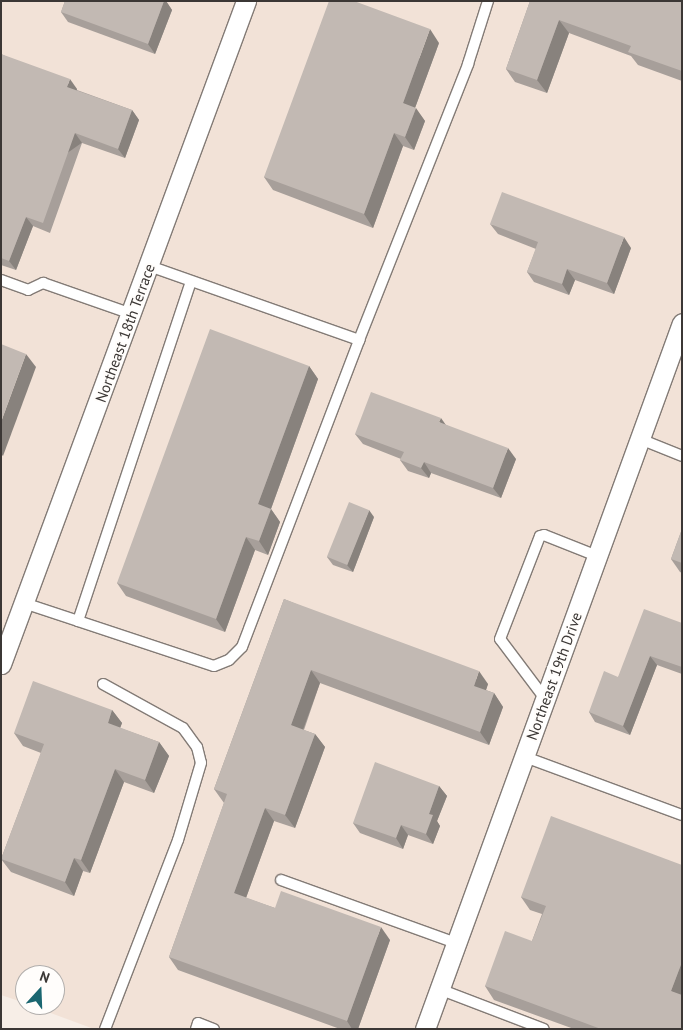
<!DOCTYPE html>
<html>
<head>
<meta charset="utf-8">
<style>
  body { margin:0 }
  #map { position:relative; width:683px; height:1030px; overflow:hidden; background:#f7eee7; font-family:"PT Sans",sans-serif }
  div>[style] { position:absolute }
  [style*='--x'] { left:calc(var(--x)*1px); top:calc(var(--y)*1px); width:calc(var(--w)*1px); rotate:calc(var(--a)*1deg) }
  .built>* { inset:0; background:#f2e2d7 }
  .roads { filter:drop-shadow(1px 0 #837b76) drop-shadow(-1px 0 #837b76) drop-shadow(0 1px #837b76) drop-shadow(0 -1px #837b76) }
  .service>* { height:10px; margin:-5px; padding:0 5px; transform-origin:5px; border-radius:5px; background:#fff }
  .minor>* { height:19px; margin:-9.5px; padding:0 9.5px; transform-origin:9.5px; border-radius:9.5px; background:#fff }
  .wall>* { inset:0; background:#a79f9a }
  .shaded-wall>* { inset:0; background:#88827d; transform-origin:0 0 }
  .building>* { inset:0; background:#c2b9b3; transform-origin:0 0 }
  span { translate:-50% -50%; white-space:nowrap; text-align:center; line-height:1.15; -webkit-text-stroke:4px #fffdfb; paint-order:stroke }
  .street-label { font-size:15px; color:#3b3735 }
  .frame { position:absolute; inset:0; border:2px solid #3b3735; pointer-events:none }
  .north { position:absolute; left:15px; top:965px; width:50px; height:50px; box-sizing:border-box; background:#fffdfb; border:1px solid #b1aeac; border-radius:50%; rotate:20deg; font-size:14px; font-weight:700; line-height:20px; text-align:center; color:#3b3735 }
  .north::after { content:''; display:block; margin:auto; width:18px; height:22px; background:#1a6670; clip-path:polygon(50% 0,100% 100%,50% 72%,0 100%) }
</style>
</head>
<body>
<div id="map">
  <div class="built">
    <div style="clip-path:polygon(1px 1px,682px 1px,682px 1029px,94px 1029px,29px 1005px,55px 1005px,55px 975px,25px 975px,25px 1003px,1px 995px)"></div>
  </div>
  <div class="roads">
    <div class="service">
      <div style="--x:149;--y:266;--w:223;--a:19.4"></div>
      <div style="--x:359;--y:340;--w:297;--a:-68.4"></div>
      <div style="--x:468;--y:64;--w:66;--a:-72.4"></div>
      <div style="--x:1;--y:280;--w:29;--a:20"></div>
      <div style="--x:28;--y:290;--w:17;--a:-25"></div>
      <div style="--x:43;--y:283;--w:94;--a:19.2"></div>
      <div style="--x:640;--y:439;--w:45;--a:22"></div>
      <div style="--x:24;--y:603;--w:57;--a:18.4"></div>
      <div style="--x:78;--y:621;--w:357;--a:-71.6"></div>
      <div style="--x:78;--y:621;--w:143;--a:18.3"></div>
      <div style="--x:214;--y:666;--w:16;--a:-22"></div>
      <div style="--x:229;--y:660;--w:18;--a:-45"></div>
      <div style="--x:242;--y:647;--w:329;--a:-69.1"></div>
      <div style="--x:103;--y:684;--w:91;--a:28.8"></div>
      <div style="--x:183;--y:728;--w:24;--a:54"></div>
      <div style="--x:197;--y:747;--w:16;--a:76"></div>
      <div style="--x:201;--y:763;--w:80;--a:106.6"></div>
      <div style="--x:178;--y:840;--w:203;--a:111.1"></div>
      <div style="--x:546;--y:700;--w:76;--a:-127"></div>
      <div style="--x:500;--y:639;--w:110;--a:-68.8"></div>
      <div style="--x:540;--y:536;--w:4;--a:-14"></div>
      <div style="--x:544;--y:535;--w:57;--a:21.6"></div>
      <div style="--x:525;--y:757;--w:167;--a:20.3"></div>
      <div style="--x:281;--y:880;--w:186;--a:19.8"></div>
      <div style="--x:439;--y:989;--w:112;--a:20.9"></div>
      <div style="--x:196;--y:1029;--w:6;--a:-72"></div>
      <div style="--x:198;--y:1023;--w:17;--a:21"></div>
    </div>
    <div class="minor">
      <div style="--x:1;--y:664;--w:707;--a:-69.72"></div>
      <div style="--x:425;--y:1029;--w:751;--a:-70"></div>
    </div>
  </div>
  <div class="wall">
    <div style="clip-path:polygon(65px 1px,166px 1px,172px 10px,155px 54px,68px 22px,61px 12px)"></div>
    <div style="clip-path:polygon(530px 1px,682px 1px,682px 81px,638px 65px,631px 56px,569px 33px,547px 93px,515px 82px,506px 69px)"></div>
    <div style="clip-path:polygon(439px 43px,415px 108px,425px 121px,414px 150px,403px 146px,373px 228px,273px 190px,264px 177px)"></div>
    <div style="clip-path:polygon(1px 54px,77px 89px,77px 90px,132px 110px,139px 120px,125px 158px,82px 143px,50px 233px,33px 226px,16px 270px,1px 265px)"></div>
    <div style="clip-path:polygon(490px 224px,631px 248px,614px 294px,575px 280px,569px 295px,534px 282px,527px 272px,536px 249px,498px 234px)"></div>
    <div style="clip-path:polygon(309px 366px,318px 379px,271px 509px,280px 522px,268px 555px,255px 550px,225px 632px,126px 596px,117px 583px)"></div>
    <div style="clip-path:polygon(446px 425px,516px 459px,501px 498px,431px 473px,429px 478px,408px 471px,400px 460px,401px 459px,363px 444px,355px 434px)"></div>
    <div style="clip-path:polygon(374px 517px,353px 572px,333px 565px,327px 557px)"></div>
    <div style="clip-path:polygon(682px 529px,682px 573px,680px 572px,671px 559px)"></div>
    <div style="clip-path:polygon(284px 599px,488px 684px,486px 690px,494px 693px,503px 707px,489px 745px,320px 683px,304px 730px,315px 734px,325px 747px,295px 828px,274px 821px,246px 898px,275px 908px,390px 940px,358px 1029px,340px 1029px,178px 970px,169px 957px,224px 803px,214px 789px)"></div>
    <div style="clip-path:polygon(682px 623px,682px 674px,657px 665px,630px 735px,595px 722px,589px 712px,618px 677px)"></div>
    <div style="clip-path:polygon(112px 710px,122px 723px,120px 728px,159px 742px,169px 756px,154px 793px,124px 782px,90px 873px,83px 871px,74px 896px,11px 872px,1px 859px,41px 753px,23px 746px,14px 733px)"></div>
    <div style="clip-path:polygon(439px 786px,447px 796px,437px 821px,440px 826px,433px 844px,408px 835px,403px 849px,360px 833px,353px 823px)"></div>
    <div style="clip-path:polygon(682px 865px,682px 1029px,574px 1029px,494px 1000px,485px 986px,532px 941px,542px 914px,530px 910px,521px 897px)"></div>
  </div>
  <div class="shaded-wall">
    <div style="clip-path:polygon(164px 1px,166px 1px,172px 10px,155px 54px,148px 44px)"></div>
    <div style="clip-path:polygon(559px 20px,569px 33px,547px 93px,537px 80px)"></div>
    <div style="clip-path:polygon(430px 29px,439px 43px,412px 116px,403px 103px)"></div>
    <div style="clip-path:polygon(70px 79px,77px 89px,74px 97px,67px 87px)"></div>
    <div style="clip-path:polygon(416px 108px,425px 121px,414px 150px,405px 137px)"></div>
    <div style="clip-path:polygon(132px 110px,139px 120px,125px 158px,118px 149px)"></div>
    <div style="left:75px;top:133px;width:12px;height:96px;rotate:55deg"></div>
    <div style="clip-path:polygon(394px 133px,403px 146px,373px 228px,364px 214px)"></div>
    <div style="clip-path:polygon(26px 217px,33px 226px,16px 270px,9px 261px)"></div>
    <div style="clip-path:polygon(624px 237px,631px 248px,614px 294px,607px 283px)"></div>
    <div style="clip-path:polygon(567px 269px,575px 280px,569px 295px,562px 284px)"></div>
    <div style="clip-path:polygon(26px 354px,36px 367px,3px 456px,1px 454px,1px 422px)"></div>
    <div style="clip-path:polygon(309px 366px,318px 379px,268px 517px,258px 504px)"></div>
    <div style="clip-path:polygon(441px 418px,448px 428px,439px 422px)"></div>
    <div style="clip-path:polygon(508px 448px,516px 459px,501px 498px,493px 488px)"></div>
    <div style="clip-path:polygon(424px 462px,431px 473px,429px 478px,421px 468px)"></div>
    <div style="clip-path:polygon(271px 509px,280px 522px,268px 555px,259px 541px)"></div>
    <div style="clip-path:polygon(369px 510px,374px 517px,353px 572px,347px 565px)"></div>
    <div style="clip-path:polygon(246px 537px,255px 550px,225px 632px,216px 619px)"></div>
    <div style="clip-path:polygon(650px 656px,657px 665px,630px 735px,623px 726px)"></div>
    <div style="clip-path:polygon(311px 670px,320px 683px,300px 738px,291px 725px)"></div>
    <div style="clip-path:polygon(479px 671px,488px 684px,483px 699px,474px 686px)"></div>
    <div style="clip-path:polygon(494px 693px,503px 707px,489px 745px,480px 732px)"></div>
    <div style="clip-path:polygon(112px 710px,122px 723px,117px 736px,108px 723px)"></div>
    <div style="clip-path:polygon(315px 734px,325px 747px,295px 828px,285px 815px)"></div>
    <div style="clip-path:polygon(159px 742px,169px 756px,154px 793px,145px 780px)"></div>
    <div style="clip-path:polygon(115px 769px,124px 782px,90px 873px,81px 860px)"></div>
    <div style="clip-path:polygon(439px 786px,447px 796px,437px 821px,440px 826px,433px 844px,426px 834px,429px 814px)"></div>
    <div style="clip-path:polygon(265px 808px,274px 821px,243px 906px,234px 893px)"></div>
    <div style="clip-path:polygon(401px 825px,408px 835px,403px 849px,396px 838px)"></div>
    <div style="clip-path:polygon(74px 858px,83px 871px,74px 896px,65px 882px)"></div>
    <div style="clip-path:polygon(381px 927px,390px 940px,358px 1029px,352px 1029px,347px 1021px)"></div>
    <div style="clip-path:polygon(682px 962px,682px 1000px,671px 991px)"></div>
  </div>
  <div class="building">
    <div style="clip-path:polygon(65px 1px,164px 1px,148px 44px,61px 12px)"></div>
    <div style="clip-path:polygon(329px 1px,354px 1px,430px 29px,403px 103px,416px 108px,405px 137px,394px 133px,364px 214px,264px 177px)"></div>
    <div style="clip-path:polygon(530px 1px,682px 1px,682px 71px,628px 52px,631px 46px,559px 20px,537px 80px,506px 69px)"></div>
    <div style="clip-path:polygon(1px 54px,70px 79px,67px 87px,132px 110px,118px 149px,75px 133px,43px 223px,26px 217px,9px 261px,1px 258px)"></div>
    <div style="clip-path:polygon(502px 192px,624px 237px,607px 283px,567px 269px,562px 284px,527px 272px,538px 242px,490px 224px)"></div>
    <div style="clip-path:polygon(210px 329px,309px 366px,258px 504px,271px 509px,259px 541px,246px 537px,216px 619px,117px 583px)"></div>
    <div style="clip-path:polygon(1px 344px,26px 354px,1px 422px)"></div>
    <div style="clip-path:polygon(371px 392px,441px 418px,439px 422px,508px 448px,493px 488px,424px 462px,421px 468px,400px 460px,404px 452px,355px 434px)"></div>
    <div style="left:349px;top:502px;width:22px;height:59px;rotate:22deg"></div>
    <div style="clip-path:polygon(682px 529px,682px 563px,671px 559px)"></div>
    <div style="clip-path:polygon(284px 599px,479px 671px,474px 686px,494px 693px,480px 732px,311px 670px,291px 725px,315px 734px,285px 815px,265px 808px,234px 893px,275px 908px,281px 891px,381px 927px,347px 1021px,169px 957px,227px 794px,214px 789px)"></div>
    <div style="clip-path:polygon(644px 609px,682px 623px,682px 667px,650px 656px,623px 726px,589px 712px,604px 671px,618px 677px)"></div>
    <div style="clip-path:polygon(33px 681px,112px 710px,108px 723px,159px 742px,145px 780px,115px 769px,81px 860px,74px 858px,65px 882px,1px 859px,44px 744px,14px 733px)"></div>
    <div style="clip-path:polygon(375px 762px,439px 786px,429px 814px,433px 815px,426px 834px,401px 825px,396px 838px,353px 823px)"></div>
    <div style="clip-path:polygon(551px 816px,682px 865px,682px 962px,671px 991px,682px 995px,682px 1029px,601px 1029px,485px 986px,505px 931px,532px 941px,546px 906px,521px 897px)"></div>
  </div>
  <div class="street-label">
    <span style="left:125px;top:333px;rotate:-70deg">Northeast 18th Terrace</span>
    <span style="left:554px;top:676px;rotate:-70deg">Northeast 19th Drive</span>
  </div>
  <div class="frame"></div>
  <div class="north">N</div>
</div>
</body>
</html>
